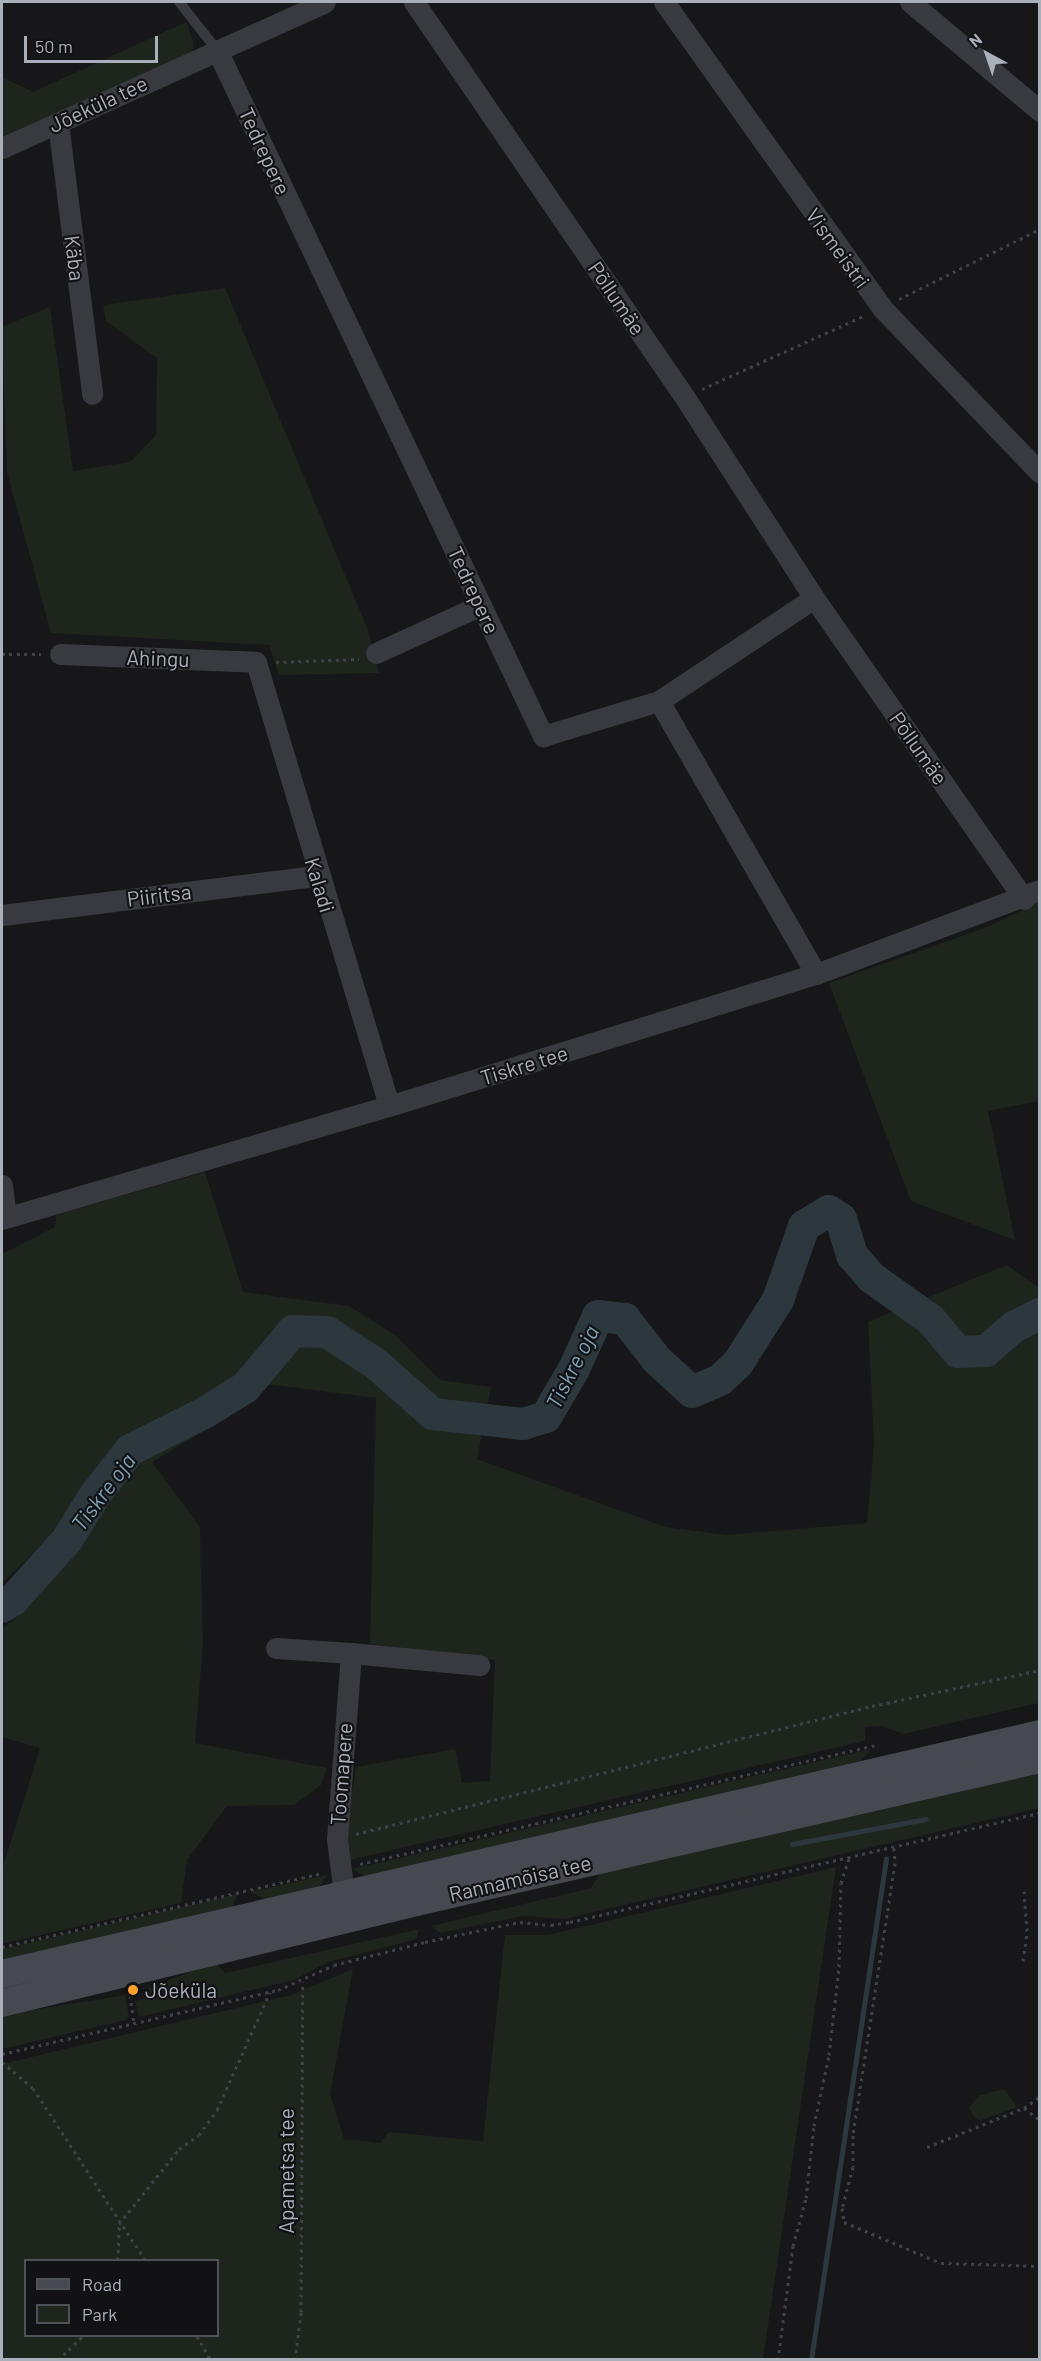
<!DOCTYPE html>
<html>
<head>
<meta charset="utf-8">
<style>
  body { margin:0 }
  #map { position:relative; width:1041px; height:2361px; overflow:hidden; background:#171719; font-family:Barlow,sans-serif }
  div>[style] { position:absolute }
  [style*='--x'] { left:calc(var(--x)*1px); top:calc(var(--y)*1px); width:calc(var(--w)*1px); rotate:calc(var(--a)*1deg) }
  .green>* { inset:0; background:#1d251d }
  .stream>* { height:5px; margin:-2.5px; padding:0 2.5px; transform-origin:2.5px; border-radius:2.5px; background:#2c383e }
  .river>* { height:32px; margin:-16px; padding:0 16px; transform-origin:16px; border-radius:16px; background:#2c383e }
  .path>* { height:3px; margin-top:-1.5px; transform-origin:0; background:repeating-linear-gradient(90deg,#3e4146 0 3px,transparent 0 7.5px) }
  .lane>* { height:10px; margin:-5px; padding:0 5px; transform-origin:5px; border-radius:5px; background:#383a3f }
  .street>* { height:21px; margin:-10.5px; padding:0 10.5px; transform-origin:10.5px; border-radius:10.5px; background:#383a3f }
  .secondary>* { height:28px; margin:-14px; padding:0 14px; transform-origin:14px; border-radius:14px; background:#46494f }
  .dots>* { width:16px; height:16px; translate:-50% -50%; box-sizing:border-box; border:3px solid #121214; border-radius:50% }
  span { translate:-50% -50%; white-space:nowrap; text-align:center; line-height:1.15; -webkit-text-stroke:4.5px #121214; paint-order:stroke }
  .street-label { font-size:21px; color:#a9b0ba }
  .poi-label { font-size:21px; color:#a9b0ba }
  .left { translate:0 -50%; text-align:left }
  .water-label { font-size:22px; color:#7ea2b7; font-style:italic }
  .frame { position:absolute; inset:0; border:3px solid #a9b0ba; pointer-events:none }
  .legend { position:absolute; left:24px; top:2259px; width:195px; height:78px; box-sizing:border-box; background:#121214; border:2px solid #4e5156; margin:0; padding:8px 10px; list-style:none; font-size:18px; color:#a9b0ba }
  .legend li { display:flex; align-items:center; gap:12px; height:30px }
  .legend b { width:30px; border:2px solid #4e5156 }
  .north { position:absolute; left:957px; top:24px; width:60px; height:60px; -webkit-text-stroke:4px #121214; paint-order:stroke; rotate:320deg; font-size:16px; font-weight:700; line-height:24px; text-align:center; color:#a9b0ba }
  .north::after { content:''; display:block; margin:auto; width:21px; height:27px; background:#a9b0ba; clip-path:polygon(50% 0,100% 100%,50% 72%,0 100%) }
  .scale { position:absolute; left:24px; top:36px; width:134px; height:27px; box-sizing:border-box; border:3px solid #a9b0ba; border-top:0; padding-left:8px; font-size:18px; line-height:21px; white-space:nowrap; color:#a9b0ba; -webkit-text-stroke:4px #121214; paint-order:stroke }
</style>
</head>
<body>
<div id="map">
  <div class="green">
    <div style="clip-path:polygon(186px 22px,194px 43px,192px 52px,2px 137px,2px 77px,33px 92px)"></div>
    <div style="clip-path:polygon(225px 288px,368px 630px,379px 673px,279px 675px,269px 645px,51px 633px,7px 472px,2px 327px,50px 307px,73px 471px,130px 462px,156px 435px,157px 358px,106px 321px,103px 305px)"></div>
    <div style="clip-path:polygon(1039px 902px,1039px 1101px,988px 1111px,1015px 1240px,911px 1201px,829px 983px,990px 926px)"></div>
    <div style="clip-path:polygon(205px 1172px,243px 1292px,349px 1306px,396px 1336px,440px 1380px,491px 1387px,477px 1459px,666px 1527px,727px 1535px,867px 1523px,874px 1442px,868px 1322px,1007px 1265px,1039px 1288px,1039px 1703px,903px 1734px,882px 1726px,865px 1727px,865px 1741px,349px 1860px,346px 1828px,356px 1767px,455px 1749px,462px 1783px,490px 1781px,495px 1660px,370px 1644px,376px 1398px,266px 1384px,253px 1402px,152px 1462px,200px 1527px,203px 1644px,195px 1743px,327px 1768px,321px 1785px,294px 1805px,227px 1806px,187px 1860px,181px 1903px,2px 1944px,2px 1870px,40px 1748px,2px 1737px,2px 1628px,17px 1618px,53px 1573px,48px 1539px,2px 1583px,2px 1254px,55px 1227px,56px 1215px)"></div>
    <div style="clip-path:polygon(871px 1749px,861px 1761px,366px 1877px,352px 1869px)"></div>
    <div style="clip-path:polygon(1039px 1770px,1039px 1808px,564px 1919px,523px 1916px,440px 1933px,431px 1926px,591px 1888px,601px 1871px)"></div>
    <div style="clip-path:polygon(evenodd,836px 1867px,763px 2359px,2px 2359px,2px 2064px,291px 1995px,353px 1969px,330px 2094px,344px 2139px,380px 2143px,389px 2132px,483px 2141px,505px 1935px,548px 1935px,836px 1867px,26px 2260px,218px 2260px,218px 2336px,26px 2336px,26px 2260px)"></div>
    <div style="clip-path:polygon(327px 1875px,319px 1887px,266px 1900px,251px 1892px)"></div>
    <div style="clip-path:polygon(237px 1894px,233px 1907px,2px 1963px,2px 1949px)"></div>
    <div style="clip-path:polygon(419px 1929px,417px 1939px,328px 1962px,294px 1980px,139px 2017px,135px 2001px,151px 1997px,149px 1988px,215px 1962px,225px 1973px)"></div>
    <div style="clip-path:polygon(125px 1995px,129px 2017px,126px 2020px,2px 2049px,2px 2015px)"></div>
    <div style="clip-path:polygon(1004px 2089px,1017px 2107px,979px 2121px,973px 2115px,969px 2108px,978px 2096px)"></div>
  </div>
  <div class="stream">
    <div style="--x:792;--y:1844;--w:136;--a:-10.6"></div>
    <div style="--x:811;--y:2360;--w:507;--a:-81.49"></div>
  </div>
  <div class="river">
    <div style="--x:2;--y:1607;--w:13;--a:-32"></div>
    <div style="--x:13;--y:1600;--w:81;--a:-48"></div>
    <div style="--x:67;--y:1540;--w:53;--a:-58.1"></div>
    <div style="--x:95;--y:1495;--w:57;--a:-52.1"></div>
    <div style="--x:130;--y:1450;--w:85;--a:-26.6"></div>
    <div style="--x:206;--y:1412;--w:47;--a:-32"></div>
    <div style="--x:246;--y:1387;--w:73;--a:-50"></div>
    <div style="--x:293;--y:1331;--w:34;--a:2"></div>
    <div style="--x:327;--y:1332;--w:59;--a:33.1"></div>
    <div style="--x:376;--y:1364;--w:76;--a:41.3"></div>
    <div style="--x:433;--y:1414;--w:91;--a:6.3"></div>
    <div style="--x:523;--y:1424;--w:24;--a:-17"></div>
    <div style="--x:546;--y:1417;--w:56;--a:-59.7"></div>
    <div style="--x:574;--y:1369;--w:58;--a:-65.6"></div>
    <div style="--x:598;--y:1316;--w:27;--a:6"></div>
    <div style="--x:625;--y:1319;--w:52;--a:52"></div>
    <div style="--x:657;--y:1360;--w:47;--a:42.4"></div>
    <div style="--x:692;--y:1392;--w:30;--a:-23"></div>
    <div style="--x:720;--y:1380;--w:25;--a:-43"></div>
    <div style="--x:738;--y:1363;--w:75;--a:-57.6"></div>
    <div style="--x:778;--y:1300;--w:78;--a:-70.6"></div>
    <div style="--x:804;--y:1226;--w:29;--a:-31"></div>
    <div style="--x:829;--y:1211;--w:14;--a:34"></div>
    <div style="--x:841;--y:1219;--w:38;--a:73"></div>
    <div style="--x:852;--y:1255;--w:30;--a:49"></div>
    <div style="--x:872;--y:1278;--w:72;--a:35.4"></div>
    <div style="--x:931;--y:1320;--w:42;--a:49.8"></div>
    <div style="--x:958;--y:1352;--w:28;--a:-2"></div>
    <div style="--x:986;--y:1351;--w:37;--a:-41"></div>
    <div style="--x:1014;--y:1327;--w:29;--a:-27"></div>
  </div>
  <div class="path">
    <div style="--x:899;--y:299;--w:157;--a:-26.4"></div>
    <div style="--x:702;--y:389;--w:180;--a:-24.3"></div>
    <div style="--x:2;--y:654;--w:39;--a:0"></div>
    <div style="--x:276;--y:662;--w:83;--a:-2.1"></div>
    <div style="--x:356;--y:1834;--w:532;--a:-13.93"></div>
    <div style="--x:872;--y:1706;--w:172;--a:-12.1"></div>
    <div style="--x:894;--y:1848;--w:15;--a:86"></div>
    <div style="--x:895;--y:1863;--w:275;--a:98.8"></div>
    <div style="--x:853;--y:2135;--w:32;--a:90"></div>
    <div style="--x:853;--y:2167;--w:42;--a:105"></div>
    <div style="--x:842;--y:2208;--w:14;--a:82"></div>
    <div style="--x:844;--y:2222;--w:105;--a:22.9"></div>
    <div style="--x:941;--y:2263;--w:99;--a:1.7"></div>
    <div style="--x:360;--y:1864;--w:530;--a:-12.99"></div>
    <div style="--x:2;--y:1947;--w:328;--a:-13"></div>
    <div style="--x:1023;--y:1961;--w:30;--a:-82"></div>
    <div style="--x:1027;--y:1931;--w:40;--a:-94.3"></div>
    <div style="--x:130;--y:1995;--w:28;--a:82"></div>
    <div style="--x:2;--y:2054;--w:283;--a:-13.1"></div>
    <div style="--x:278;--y:1990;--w:61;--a:-24.1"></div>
    <div style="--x:334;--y:1965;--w:94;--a:-14.2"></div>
    <div style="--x:425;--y:1942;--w:97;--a:-11.9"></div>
    <div style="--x:520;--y:1922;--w:31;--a:6"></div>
    <div style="--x:551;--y:1925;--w:19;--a:-9"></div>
    <div style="--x:570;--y:1922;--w:482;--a:-13.1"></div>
    <div style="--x:2;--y:2062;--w:40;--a:40"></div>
    <div style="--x:33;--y:2088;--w:205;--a:56.9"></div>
    <div style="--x:1024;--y:2108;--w:20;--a:37"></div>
    <div style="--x:927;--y:2147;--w:105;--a:-21.9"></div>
    <div style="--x:1024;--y:2108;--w:19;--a:-35"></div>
    <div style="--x:118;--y:2260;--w:36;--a:-88"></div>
    <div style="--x:119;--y:2224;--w:96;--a:-51.3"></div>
    <div style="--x:179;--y:2149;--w:24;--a:-35"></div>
    <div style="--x:199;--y:2135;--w:31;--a:-54"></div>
    <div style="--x:217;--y:2110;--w:129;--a:-65.8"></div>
    <div style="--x:197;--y:2336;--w:28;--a:60"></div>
    <div style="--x:58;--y:2360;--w:35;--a:-44"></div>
    <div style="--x:295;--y:2360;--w:48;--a:-82.9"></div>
    <div style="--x:301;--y:2312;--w:330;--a:-89.7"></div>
    <div style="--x:778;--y:2360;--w:115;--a:-82.5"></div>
    <div style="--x:793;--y:2246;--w:50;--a:-74.8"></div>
    <div style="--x:806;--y:2198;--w:72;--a:-83.7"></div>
    <div style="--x:814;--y:2126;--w:73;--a:-78.1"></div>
    <div style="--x:829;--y:2055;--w:89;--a:-83.5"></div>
    <div style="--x:839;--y:1967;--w:84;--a:-88.6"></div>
    <div style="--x:841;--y:1883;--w:26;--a:-72"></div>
  </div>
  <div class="lane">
    <div style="--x:179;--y:2;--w:61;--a:51.6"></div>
  </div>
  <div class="street">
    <div style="--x:414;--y:2;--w:470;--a:55.6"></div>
    <div style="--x:680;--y:390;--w:247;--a:57.2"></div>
    <div style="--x:814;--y:598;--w:367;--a:55.1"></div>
    <div style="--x:664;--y:2;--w:376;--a:54.5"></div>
    <div style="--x:882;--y:308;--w:228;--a:46.2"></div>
    <div style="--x:910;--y:2;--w:170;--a:40"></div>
    <div style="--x:217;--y:50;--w:760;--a:64.58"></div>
    <div style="--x:543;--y:736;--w:121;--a:-16.8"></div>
    <div style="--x:659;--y:701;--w:315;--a:60.1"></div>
    <div style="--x:58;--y:123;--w:273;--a:82.8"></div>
    <div style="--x:2;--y:148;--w:354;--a:-24.3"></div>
    <div style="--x:376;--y:653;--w:115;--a:-24.6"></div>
    <div style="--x:60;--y:654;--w:196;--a:2.3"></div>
    <div style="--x:256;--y:662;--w:463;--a:73.3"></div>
    <div style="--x:659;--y:701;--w:186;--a:-33.6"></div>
    <div style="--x:2;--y:915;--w:317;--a:-7.1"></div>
    <div style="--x:2;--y:1185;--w:32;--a:83"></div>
    <div style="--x:2;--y:1219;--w:403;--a:-16.3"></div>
    <div style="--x:389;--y:1106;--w:447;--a:-17.2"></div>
    <div style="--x:816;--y:974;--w:239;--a:-20.6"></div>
    <div style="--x:276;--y:1648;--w:75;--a:3.8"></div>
    <div style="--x:351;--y:1653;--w:187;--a:94.3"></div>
    <div style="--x:337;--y:1839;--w:55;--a:82.7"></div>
    <div style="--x:351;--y:1653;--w:129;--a:5.4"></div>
  </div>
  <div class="secondary">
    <div style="--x:2;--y:1974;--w:1065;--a:-13.02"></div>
    <div style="--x:2;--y:2003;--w:426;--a:-13.7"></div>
    <div style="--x:416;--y:1902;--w:640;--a:-12.91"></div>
  </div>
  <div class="dots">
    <div style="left:133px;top:1990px;background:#fca22c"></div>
  </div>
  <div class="street-label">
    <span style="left:98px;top:104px;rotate:-25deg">Jõeküla tee</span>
    <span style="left:265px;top:151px;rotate:65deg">Tedrepere</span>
    <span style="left:838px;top:248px;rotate:54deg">Vismeistri</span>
    <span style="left:75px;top:258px;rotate:83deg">Käba</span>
    <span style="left:617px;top:298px;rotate:56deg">Põllumäe</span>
    <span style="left:474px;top:590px;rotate:65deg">Tedrepere</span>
    <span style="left:158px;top:658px;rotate:2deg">Ahingu</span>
    <span style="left:919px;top:748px;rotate:55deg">Põllumäe</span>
    <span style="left:320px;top:885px;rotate:73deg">Kaladi</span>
    <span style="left:159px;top:895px;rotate:-7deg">Piiritsa</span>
    <span style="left:524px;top:1065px;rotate:-17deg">Tiskre tee</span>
    <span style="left:341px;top:1774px;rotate:-86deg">Toomapere</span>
    <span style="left:520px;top:1878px;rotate:-13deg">Rannamõisa tee</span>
    <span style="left:286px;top:2171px;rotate:-90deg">Apametsa tee</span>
  </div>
  <div class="poi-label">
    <span class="left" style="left:145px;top:1990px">Jõeküla</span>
  </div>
  <div class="water-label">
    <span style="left:572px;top:1367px;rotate:-63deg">Tiskre oja</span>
    <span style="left:103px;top:1492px;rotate:-53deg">Tiskre oja</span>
  </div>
  <div class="frame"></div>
  <ul class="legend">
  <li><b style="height:8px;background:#46494f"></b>Road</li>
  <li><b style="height:16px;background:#1d251d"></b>Park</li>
  </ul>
  <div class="north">N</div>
  <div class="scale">50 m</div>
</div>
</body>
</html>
